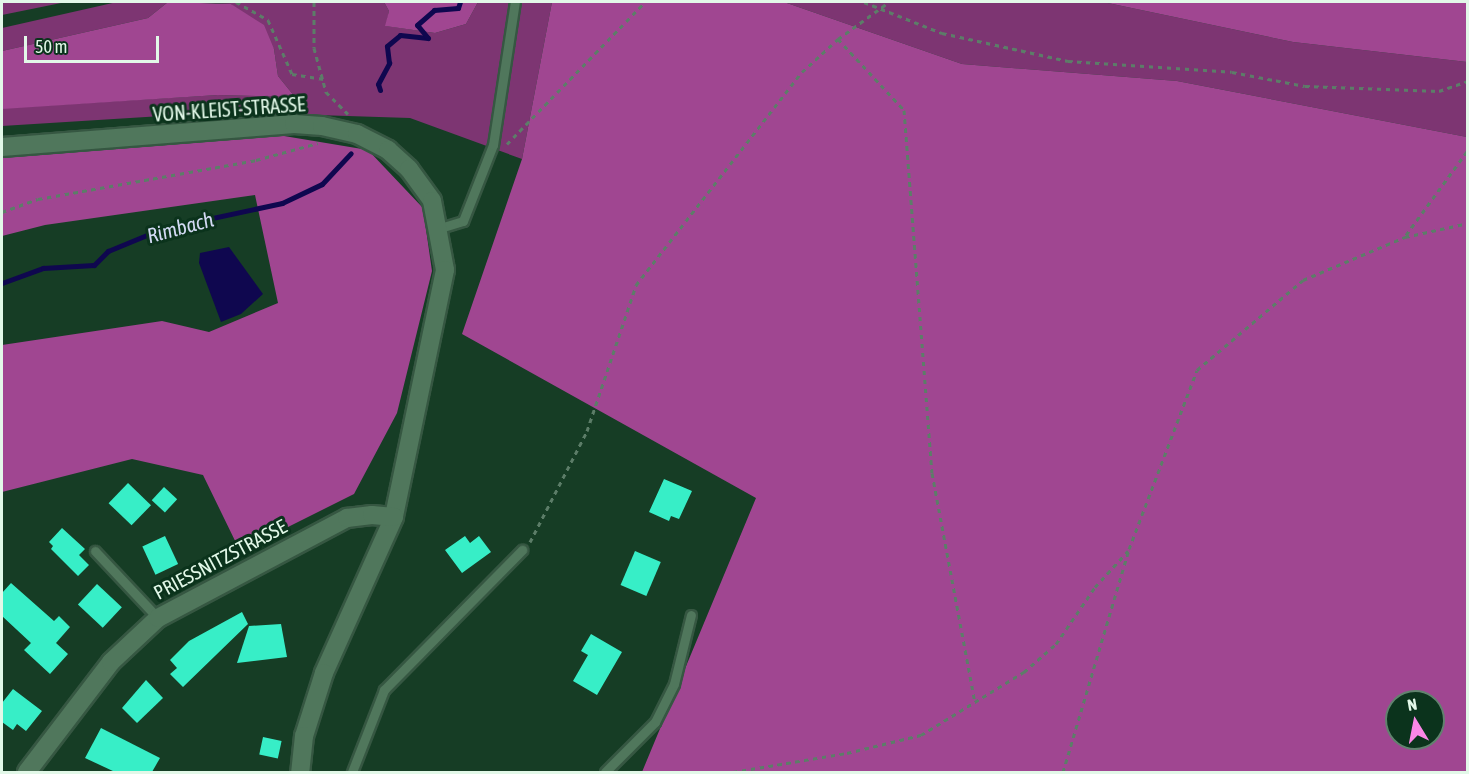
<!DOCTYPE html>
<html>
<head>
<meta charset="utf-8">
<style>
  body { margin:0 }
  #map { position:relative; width:1469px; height:774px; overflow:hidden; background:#163d25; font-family:"Asap Condensed",sans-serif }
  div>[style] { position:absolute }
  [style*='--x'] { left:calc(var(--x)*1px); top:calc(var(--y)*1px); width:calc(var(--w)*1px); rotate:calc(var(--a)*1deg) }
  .green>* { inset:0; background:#7d3572 }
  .forest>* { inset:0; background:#a04691 }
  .water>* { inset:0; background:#0f074f }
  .stream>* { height:5px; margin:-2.5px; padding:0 2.5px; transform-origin:2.5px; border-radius:2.5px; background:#0f074f }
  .building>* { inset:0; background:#37eec7; transform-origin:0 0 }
  .path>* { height:3px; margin-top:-1.5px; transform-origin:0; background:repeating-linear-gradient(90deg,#5c7d68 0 4.5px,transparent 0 9px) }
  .roads { filter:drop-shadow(2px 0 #365742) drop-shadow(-2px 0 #365742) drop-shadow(0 2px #365742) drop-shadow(0 -2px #365742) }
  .lane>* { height:9px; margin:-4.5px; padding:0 4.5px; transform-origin:4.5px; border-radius:4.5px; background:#50775c }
  .street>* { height:18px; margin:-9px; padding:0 9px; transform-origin:9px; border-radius:9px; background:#50775c }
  span { translate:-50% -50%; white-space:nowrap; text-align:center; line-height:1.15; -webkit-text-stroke:6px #0b331c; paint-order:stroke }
  .street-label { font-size:20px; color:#e2f8e8 }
  .water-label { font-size:21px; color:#d3daf4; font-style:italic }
  .frame { position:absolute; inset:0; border:3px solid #e2f8e8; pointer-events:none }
  .north { position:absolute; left:1385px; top:690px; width:60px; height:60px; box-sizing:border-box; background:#0b331c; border:2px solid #61826e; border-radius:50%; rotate:350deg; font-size:16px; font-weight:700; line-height:24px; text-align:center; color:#e2f8e8 }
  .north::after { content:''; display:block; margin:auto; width:21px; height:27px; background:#fb87e6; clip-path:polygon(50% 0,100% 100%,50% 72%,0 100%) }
  .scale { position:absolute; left:24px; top:36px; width:135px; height:27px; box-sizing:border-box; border:3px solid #e2f8e8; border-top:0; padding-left:8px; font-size:18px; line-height:21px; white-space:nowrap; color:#e2f8e8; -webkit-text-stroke:4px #0b331c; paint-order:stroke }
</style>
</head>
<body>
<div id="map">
  <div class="green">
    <div style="clip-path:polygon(2px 2px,66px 2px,2px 15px)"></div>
    <div style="clip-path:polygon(117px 2px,168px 2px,148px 18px,2px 51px,2px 28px)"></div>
    <div style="clip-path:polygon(199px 2px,384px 2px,389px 11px,386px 26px,435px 33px,466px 24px,478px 2px,552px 2px,522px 159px,410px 118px,226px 112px,2px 126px,2px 109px,5px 108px,218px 95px,295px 97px,278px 76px,274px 49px,231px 4px)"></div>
    <div style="clip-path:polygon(784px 2px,1103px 2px,1293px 42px,1467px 62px,1467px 137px,1177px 81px,962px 64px)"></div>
  </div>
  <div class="forest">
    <div style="clip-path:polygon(168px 2px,231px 4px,264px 25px,274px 49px,278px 76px,295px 97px,218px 95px,2px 109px,2px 51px,148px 18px)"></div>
    <div style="clip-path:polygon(384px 2px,478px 2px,466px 24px,435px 33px,385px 26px,389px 11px)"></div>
    <div style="clip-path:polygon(evenodd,552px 2px,784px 2px,962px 64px,1177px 81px,1467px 137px,1467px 772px,642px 772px,756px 498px,462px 334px,522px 159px,552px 2px,1397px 702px,1433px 702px,1433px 738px,1397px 738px,1397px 702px)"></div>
    <div style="clip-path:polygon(1103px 2px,1467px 2px,1467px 62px,1293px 42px)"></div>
    <div style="clip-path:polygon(278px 135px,368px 150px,423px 208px,432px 271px,397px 413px,354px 494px,240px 551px,203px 475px,132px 459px,2px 492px,2px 345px,162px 321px,209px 332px,278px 303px,255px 195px,45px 225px,2px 236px,2px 152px)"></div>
  </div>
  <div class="water">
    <div style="clip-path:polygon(229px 247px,263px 294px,241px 314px,221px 322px,199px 263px,200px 253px)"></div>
  </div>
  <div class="stream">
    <div style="--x:380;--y:90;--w:6;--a:-108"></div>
    <div style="--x:378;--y:84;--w:24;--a:-62"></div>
    <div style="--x:389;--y:63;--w:17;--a:-97"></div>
    <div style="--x:387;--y:46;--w:17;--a:-40"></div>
    <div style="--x:400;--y:35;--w:28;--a:6"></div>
    <div style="--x:428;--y:38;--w:17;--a:-130"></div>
    <div style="--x:417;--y:25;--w:23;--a:-41"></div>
    <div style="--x:434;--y:10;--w:24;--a:-5"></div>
    <div style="--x:458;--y:8;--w:6;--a:-72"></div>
    <div style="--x:2;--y:283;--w:44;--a:-20.1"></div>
    <div style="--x:43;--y:268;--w:51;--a:-3.4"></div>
    <div style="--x:94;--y:265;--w:20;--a:-45"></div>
    <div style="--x:108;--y:251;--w:57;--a:-22.5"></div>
    <div style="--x:161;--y:229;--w:124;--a:-12.1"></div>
    <div style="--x:282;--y:203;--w:44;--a:-25.4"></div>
    <div style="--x:322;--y:184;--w:42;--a:-46.9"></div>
  </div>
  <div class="building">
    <div style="clip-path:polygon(664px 479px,692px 491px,679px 519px,671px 516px,669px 521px,649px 512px)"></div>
    <div style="left:128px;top:483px;width:32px;height:28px;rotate:44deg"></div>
    <div style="left:164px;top:487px;width:18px;height:18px;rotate:43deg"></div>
    <div style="clip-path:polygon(62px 528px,85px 549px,79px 555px,89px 565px,78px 576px,51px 549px,53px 546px,49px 542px)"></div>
    <div style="left:165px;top:536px;width:31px;height:25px;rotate:65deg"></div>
    <div style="clip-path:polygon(465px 536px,470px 543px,479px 536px,491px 552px,462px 573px,445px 550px)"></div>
    <div style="left:635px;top:551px;width:28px;height:37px;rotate:23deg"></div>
    <div style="clip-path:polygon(11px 583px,54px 621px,59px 616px,70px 627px,56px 643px,68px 654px,50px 674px,24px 650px,31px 643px,2px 616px,2px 593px)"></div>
    <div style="left:97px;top:584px;width:34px;height:28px;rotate:43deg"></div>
    <div style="clip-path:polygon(242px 612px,248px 624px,183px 687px,170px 674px,177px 668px,170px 660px,189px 641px)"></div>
    <div style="clip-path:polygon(281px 624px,287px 657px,237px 663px,249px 626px)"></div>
    <div style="clip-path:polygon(591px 634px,622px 652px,597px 695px,573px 681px,588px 655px,581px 651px)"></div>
    <div style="clip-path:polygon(146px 680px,163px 698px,137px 723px,122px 708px)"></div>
    <div style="clip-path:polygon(13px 689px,42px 711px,26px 731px,17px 724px,13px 730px,2px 722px,2px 703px)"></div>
    <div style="clip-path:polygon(101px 728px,160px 758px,152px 772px,115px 772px,85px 758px)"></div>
    <div style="left:263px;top:737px;width:19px;height:18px;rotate:12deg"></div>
  </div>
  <div class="path">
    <div style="--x:236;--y:2;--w:37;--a:29"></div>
    <div style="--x:268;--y:20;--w:59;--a:66"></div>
    <div style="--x:292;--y:74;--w:32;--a:9"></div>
    <div style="--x:314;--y:2;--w:46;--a:90"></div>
    <div style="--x:314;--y:48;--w:46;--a:74.7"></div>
    <div style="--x:326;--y:92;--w:31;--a:45"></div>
    <div style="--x:864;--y:2;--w:84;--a:21.7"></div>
    <div style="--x:942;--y:33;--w:129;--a:12.5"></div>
    <div style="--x:1068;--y:61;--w:164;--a:3.8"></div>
    <div style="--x:1232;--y:72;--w:74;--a:10.9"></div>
    <div style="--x:1305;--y:86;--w:134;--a:2.1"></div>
    <div style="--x:1439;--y:91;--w:31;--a:-19"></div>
    <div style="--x:838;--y:39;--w:97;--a:47.1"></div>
    <div style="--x:904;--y:110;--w:364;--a:85.6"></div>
    <div style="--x:932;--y:473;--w:233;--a:79.4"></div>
    <div style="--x:507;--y:144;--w:198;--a:-45.8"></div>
    <div style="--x:2;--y:212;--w:38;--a:-20"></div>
    <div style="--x:38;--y:199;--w:221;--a:-10.1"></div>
    <div style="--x:256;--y:160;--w:64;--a:-15.3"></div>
    <div style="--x:1406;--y:235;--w:105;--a:-53.9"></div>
    <div style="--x:530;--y:542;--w:125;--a:-62.8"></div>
    <div style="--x:587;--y:431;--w:154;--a:-71.4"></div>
    <div style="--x:636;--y:285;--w:270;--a:-52.1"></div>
    <div style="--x:802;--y:72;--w:49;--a:-42.5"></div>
    <div style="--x:838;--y:39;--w:63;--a:-36"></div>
    <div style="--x:733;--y:772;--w:116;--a:-9.5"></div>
    <div style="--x:847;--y:753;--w:76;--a:-13.7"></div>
    <div style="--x:921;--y:735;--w:121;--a:-31.5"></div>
    <div style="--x:1024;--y:672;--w:43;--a:-41.2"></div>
    <div style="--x:1056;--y:644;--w:69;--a:-55.6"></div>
    <div style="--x:1095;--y:587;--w:49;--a:-47.5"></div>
    <div style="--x:1063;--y:772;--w:233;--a:-73.5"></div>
    <div style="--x:1129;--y:549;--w:191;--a:-69.2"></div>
    <div style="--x:1197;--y:370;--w:139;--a:-40.3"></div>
    <div style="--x:1303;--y:280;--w:111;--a:-22.9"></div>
    <div style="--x:1405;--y:237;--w:65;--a:-12.5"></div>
  </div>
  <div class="roads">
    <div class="lane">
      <div style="--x:440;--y:228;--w:24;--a:-17"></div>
      <div style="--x:463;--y:221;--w:82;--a:-68.5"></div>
      <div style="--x:493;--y:145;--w:145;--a:-81.3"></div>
      <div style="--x:95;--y:551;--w:92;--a:46.8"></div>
      <div style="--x:352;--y:772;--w:88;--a:-68.7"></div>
      <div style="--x:384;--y:690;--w:197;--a:-45.4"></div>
      <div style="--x:605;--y:772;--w:71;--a:-45"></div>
      <div style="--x:655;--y:722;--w:42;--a:-63.4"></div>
      <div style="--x:674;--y:684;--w:71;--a:-76.2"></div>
    </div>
    <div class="street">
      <div style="--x:2;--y:147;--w:293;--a:-4.5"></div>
      <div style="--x:294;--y:124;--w:28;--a:4"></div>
      <div style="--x:322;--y:126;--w:36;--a:13"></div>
      <div style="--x:357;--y:134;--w:35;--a:27"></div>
      <div style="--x:388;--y:150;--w:28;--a:42"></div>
      <div style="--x:409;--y:169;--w:39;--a:54"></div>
      <div style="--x:432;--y:201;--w:70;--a:79.3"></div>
      <div style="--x:445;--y:270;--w:252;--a:101.7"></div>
      <div style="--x:394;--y:517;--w:171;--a:114.2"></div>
      <div style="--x:324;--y:673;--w:66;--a:107.6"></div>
      <div style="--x:304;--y:736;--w:36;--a:96"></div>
      <div style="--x:27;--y:772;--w:138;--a:-52.6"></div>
      <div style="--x:111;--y:662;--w:64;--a:-43.1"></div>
      <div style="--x:158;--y:618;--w:214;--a:-27.9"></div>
      <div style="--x:347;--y:518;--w:25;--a:-7"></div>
      <div style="--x:372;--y:515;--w:22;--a:5"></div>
    </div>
  </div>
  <div class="street-label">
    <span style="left:229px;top:109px;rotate:-4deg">VON-KLEIST-STRASSE</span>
    <span style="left:220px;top:559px;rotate:-28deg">PRIESSNITZSTRASSE</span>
  </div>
  <div class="water-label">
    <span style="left:180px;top:227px;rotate:-15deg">Rimbach</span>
  </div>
  <div class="frame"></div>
  <div class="north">N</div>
  <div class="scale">50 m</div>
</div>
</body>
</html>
